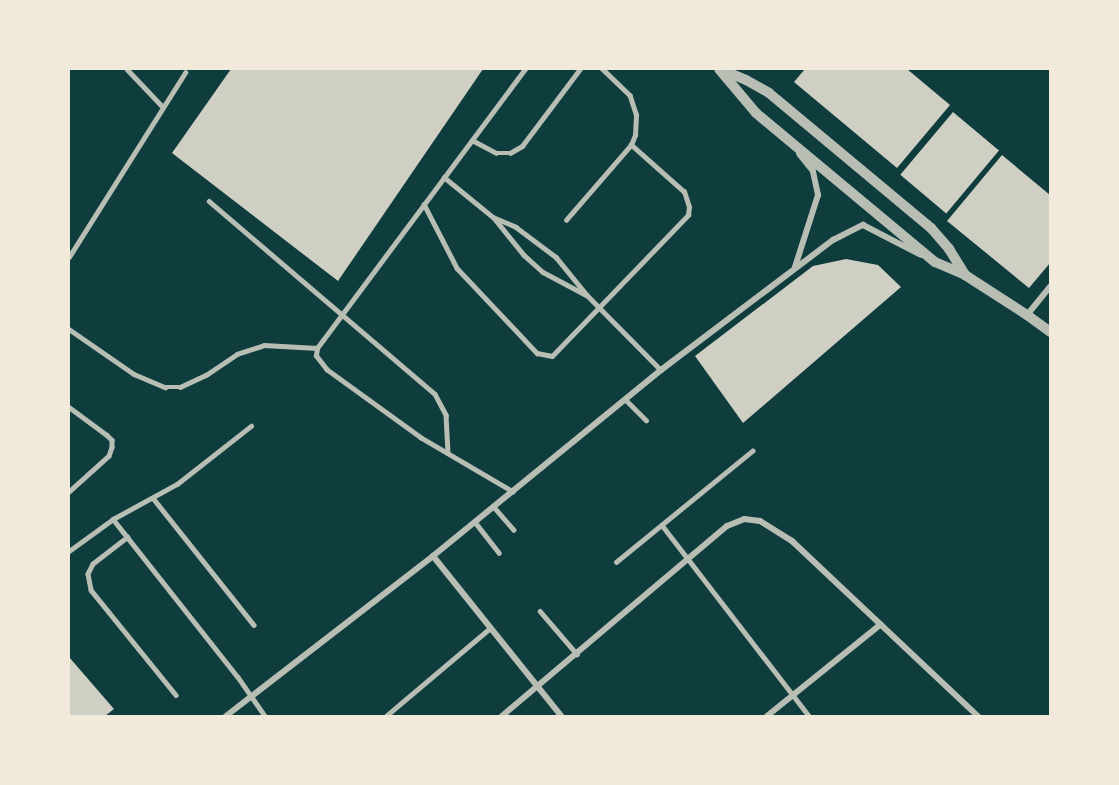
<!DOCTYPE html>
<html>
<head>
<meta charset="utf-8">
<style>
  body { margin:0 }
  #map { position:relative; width:1119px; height:785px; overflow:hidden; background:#0f3d3e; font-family:Commissioner,sans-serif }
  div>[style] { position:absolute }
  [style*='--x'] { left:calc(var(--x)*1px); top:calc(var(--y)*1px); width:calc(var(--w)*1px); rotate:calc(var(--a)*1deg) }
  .building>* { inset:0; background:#cfcfc3; transform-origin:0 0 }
  .service>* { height:4.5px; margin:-2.25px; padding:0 2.25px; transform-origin:2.25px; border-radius:2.25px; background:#b8beb3 }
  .minor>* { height:6px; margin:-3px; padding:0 3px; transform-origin:3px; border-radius:3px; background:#b8beb3 }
  .tertiary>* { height:10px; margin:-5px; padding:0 5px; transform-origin:5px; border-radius:5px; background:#b8beb3 }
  span { translate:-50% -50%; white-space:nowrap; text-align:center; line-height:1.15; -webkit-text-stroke:6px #f1e9da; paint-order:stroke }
  .frame { position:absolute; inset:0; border:70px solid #f1e9da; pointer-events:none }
</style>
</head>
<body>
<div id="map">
  <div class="building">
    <div style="clip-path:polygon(231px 69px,483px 69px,338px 281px,172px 153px)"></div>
    <div style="clip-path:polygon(805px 69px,907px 69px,950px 105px,897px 168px,794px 82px)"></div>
    <div style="left:953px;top:112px;width:60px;height:82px;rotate:40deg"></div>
    <div style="clip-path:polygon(1002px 155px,1050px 195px,1050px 263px,1029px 288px,947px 221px)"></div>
    <div style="clip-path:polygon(846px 259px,878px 265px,901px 287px,743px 423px,695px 356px,813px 266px)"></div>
    <div style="clip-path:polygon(69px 657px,114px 709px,105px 716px,69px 716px)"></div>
  </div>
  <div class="service">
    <div style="--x:127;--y:69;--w:51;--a:46.6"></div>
    <div style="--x:472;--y:140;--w:27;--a:28"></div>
    <div style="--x:496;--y:153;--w:14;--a:0"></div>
    <div style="--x:510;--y:153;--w:14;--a:-30"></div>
    <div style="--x:522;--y:146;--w:96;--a:-53"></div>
    <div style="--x:444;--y:177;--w:63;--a:39.2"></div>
    <div style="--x:493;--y:217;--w:25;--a:23"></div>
    <div style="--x:516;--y:227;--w:50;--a:36.9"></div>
    <div style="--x:556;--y:257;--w:49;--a:50.8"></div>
    <div style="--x:587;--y:295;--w:105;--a:45.4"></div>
    <div style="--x:209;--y:201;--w:297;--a:40.5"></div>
    <div style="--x:435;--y:394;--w:24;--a:62"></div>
    <div style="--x:446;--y:415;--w:38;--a:87"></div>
    <div style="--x:424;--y:204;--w:72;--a:62.7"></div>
    <div style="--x:457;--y:268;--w:117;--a:46.7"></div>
    <div style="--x:537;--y:353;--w:15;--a:11"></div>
    <div style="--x:552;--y:356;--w:196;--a:-46"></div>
    <div style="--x:688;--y:215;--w:8;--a:-83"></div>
    <div style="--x:689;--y:207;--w:16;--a:-108"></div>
    <div style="--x:684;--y:192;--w:71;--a:-138.4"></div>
    <div style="--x:495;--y:219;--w:46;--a:51.1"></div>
    <div style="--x:524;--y:255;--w:25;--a:42"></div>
    <div style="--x:543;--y:272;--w:49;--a:28.1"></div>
    <div style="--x:566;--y:220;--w:99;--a:-49.1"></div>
    <div style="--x:631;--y:145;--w:11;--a:-68"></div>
    <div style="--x:635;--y:135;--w:20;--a:-87"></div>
    <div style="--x:636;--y:115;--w:20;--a:-108"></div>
    <div style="--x:630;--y:96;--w:39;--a:-136"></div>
    <div style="--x:69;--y:257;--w:218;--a:-57.8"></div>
    <div style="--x:69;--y:329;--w:79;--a:34.7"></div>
    <div style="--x:134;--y:374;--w:34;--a:23"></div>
    <div style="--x:165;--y:387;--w:15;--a:0"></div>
    <div style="--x:180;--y:387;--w:29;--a:-25"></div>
    <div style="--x:206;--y:375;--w:37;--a:-34"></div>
    <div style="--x:237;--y:354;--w:28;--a:-18"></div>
    <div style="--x:264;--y:345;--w:53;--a:3.2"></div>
    <div style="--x:625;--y:399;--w:30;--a:45"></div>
    <div style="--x:69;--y:407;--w:47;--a:36.4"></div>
    <div style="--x:107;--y:435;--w:7;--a:45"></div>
    <div style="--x:112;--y:440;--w:7;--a:90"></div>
    <div style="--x:112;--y:447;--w:9;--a:108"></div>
    <div style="--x:109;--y:456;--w:54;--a:138"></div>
    <div style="--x:513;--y:492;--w:107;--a:-149.6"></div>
    <div style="--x:421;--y:438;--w:116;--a:-144.1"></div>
    <div style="--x:327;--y:370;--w:18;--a:-128"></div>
    <div style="--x:316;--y:356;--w:8;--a:-83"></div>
    <div style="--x:317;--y:348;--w:10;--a:-53"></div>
    <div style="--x:323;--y:340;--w:338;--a:-53.3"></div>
    <div style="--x:153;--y:498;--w:162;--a:51.5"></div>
    <div style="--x:494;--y:507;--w:30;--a:49"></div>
    <div style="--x:113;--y:519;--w:201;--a:51.7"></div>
    <div style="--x:238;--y:677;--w:47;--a:55.3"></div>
    <div style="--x:475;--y:522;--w:39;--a:52"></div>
    <div style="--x:662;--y:525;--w:241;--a:52.4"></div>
    <div style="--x:128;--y:537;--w:44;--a:142.4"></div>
    <div style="--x:93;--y:564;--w:11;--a:117"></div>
    <div style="--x:88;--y:574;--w:16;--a:79"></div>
    <div style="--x:91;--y:590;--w:135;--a:51"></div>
    <div style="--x:69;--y:551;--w:54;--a:-36"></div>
    <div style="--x:113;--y:519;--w:73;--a:-28.7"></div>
    <div style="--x:177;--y:484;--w:94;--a:-38.1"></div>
    <div style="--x:616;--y:562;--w:176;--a:-39.2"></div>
    <div style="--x:540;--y:611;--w:57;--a:49.3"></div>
    <div style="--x:386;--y:716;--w:135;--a:-40.2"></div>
  </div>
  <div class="minor">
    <div style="--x:795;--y:267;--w:76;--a:-72.3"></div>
    <div style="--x:818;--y:195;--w:25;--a:-102"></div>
    <div style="--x:813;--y:171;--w:22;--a:-129"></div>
    <div style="--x:1027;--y:315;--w:36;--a:-51"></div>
    <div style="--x:433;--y:556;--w:205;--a:51.3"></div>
    <div style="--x:226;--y:716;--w:262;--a:-37.7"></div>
    <div style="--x:433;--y:556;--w:294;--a:-39.2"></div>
    <div style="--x:661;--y:370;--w:216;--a:-37.1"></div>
    <div style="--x:833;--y:240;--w:34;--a:-27"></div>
    <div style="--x:863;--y:225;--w:65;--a:27.3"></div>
    <div style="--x:502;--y:716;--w:294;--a:-40.2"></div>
    <div style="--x:727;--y:526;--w:18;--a:-22"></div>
    <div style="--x:744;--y:519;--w:16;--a:7"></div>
    <div style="--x:760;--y:521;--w:38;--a:32"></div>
    <div style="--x:792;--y:541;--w:255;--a:43.3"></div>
    <div style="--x:767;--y:716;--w:146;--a:-38.9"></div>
  </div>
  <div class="tertiary">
    <div style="--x:719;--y:69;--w:57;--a:49.9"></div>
    <div style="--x:756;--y:113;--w:233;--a:39.8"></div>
    <div style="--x:935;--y:262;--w:33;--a:23"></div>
    <div style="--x:965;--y:275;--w:74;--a:32.8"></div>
    <div style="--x:1027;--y:315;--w:29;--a:36"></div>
    <div style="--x:720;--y:69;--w:28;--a:23"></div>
    <div style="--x:746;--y:80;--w:26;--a:29"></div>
    <div style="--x:769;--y:93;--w:211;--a:39.8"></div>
    <div style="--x:931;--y:228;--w:28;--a:49"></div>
    <div style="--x:949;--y:249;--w:31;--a:58"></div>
  </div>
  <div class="frame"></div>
</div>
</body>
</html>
